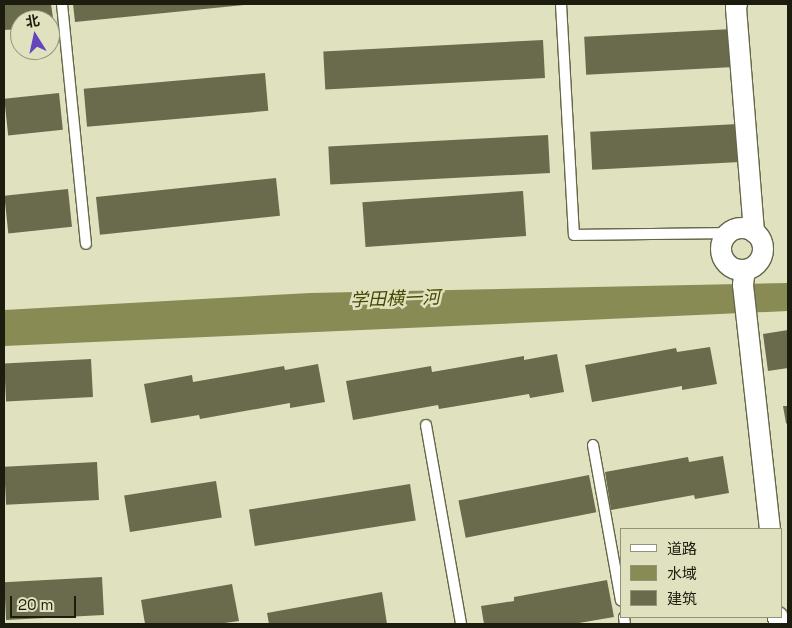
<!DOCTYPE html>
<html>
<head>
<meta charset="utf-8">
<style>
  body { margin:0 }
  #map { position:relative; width:792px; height:628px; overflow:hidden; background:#e0e2bf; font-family:"Space Grotesk","Noto Sans SC",sans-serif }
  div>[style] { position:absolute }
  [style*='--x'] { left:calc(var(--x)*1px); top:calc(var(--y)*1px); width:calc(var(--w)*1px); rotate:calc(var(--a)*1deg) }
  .water>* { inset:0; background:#898b54 }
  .building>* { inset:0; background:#6a6b4c; transform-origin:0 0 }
  .roads { filter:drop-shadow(1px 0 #656648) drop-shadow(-1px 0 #656648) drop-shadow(0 1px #656648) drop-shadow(0 -1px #656648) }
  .service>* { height:10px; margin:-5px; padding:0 5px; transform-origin:5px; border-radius:5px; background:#fff }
  .minor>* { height:20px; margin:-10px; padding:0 10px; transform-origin:10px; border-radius:10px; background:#fff }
  .minor>.ring { margin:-10px; padding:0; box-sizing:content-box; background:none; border:20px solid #fff; border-radius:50% }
  span { translate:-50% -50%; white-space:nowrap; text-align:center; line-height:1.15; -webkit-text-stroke:5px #e0e2bf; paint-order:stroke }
  .water-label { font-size:18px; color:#484900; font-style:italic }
  .frame { position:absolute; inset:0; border:5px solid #1c1c0f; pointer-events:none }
  .legend { position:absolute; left:620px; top:528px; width:162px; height:90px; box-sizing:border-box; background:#e0e2bf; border:1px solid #929379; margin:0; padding:6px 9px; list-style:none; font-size:15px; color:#1c1c0f }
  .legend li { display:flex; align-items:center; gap:10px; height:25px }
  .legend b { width:25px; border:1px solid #929379 }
  .north { position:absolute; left:10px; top:10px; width:50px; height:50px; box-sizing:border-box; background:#e0e2bf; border:1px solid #929379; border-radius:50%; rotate:350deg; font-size:14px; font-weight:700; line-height:20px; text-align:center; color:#1c1c0f }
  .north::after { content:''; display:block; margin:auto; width:18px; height:22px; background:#6445be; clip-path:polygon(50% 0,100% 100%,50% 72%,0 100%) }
  .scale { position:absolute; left:10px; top:596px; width:66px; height:22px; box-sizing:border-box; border:2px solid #1c1c0f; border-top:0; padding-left:6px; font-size:15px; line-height:18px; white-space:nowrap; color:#1c1c0f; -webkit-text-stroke:4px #e0e2bf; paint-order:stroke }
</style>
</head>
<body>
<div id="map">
  <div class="water">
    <div style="clip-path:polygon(788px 283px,788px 311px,4px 346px,4px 310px,310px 293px)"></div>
  </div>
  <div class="building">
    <div style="clip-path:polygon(4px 4px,51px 4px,54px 25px,50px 26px,50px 20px,20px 20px,20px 29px,4px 30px)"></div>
    <div style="clip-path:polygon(73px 4px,244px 4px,244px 5px,75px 22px)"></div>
    <div style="left:732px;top:29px;width:38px;height:148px;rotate:87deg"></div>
    <div style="left:543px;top:40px;width:38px;height:220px;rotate:87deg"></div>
    <div style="left:265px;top:73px;width:38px;height:182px;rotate:85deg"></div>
    <div style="left:59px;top:93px;width:37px;height:55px;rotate:84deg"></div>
    <div style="left:738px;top:124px;width:38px;height:148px;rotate:87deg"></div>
    <div style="left:548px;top:135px;width:38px;height:220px;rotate:87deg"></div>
    <div style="left:276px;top:178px;width:38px;height:181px;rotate:84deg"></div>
    <div style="left:68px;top:189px;width:38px;height:64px;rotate:84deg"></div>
    <div style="left:523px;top:191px;width:45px;height:161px;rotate:86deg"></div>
    <div style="clip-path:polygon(788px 330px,788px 368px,768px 371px,763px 334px)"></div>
    <div style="clip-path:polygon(710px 347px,717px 384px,682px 390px,682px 386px,592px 402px,585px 365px,676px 348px,677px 352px)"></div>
    <div style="clip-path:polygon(557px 354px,564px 392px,530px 398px,529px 394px,439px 409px,438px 405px,353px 420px,346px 381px,431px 366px,432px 372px,524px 356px,524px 360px)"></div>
    <div style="left:91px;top:359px;width:38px;height:87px;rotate:87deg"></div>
    <div style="clip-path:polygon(318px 364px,325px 402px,290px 408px,290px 403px,200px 419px,199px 415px,151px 423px,144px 384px,192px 375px,193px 382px,284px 366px,285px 370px)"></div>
    <div style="clip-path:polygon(783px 406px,788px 406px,788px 425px,786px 423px)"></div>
    <div style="clip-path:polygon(723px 456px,729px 493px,695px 499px,694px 495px,611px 510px,605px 472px,688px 457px,689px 462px)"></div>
    <div style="left:97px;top:462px;width:38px;height:93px;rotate:87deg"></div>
    <div style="left:589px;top:475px;width:38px;height:133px;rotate:79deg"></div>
    <div style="left:216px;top:481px;width:37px;height:93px;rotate:81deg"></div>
    <div style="left:410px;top:484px;width:37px;height:163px;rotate:81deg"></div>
    <div style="left:102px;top:577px;width:38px;height:98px;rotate:87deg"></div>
    <div style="clip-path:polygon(607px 580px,614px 617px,573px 624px,484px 624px,481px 606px,514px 601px,514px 597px)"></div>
    <div style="clip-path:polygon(232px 584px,239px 621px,218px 624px,145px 624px,141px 600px)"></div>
    <div style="clip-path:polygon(382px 592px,387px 624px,269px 624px,267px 613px)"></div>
  </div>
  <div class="roads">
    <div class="service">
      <div style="--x:62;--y:4;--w:241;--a:84.3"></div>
      <div style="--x:561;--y:4;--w:231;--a:86.8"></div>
      <div style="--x:574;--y:235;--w:155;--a:-0.7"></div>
      <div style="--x:426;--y:425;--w:202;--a:80"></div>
      <div style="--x:593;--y:445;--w:158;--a:79.8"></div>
      <div style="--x:624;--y:617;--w:7;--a:82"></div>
    </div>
    <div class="minor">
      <div style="--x:737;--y:4;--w:4;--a:104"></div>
      <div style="--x:736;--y:8;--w:225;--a:85.4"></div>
      <div class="ring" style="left:721px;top:228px;width:22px;height:22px"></div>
      <div style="--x:745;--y:270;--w:15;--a:98"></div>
      <div style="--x:743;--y:285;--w:245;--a:83.7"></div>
      <div style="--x:778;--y:617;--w:7;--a:82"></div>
    </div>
  </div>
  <div class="water-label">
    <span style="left:395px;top:299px;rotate:-2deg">学田横一河</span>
  </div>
  <div class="frame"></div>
  <ul class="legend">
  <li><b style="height:6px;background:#fff"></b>道路</li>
  <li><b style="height:14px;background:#898b54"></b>水域</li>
  <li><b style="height:14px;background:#6a6b4c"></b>建筑</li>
  </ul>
  <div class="north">北</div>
  <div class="scale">20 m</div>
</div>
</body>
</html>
